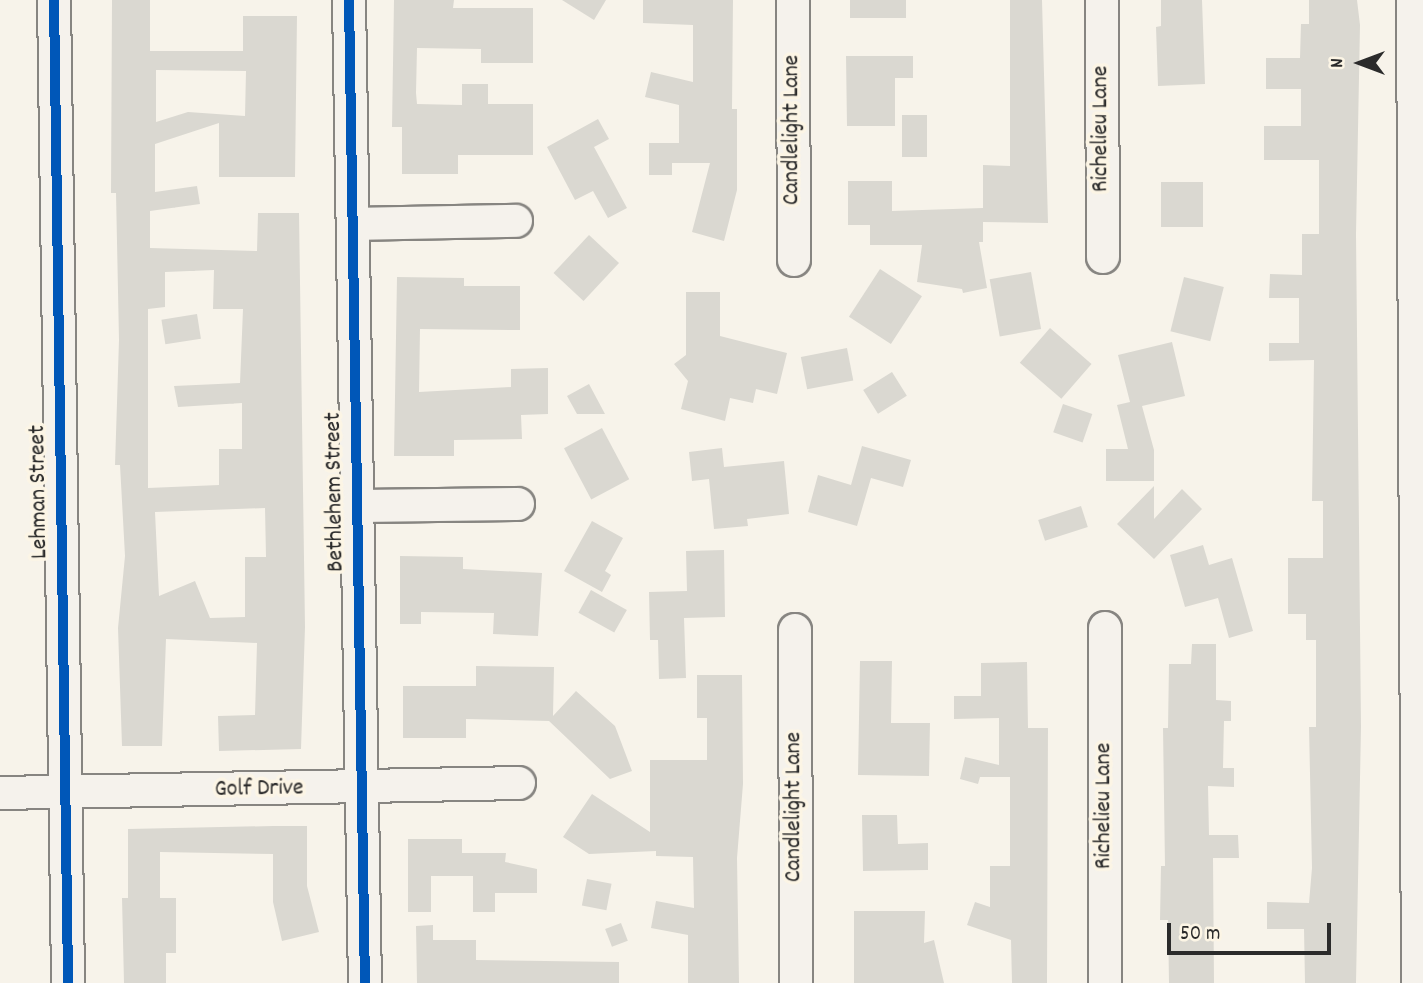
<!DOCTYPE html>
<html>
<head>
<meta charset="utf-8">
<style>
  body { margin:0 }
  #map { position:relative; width:1423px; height:983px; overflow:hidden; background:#f7f3ea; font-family:Dekko,sans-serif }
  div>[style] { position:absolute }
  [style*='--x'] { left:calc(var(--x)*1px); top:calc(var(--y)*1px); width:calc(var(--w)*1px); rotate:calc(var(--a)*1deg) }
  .building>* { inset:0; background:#dad8d1; transform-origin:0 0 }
  .roads { filter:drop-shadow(2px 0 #878581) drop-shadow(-2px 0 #878581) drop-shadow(0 2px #878581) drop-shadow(0 -2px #878581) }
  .minor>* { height:32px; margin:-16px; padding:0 16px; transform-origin:16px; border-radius:16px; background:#f5f2ec }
  .cycleway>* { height:10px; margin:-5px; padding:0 5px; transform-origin:5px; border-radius:5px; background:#0057b8 }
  span { translate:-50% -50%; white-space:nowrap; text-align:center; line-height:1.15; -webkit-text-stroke:7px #fcf5e5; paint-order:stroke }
  .street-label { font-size:24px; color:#2b2b2b }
  .north { position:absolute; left:1325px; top:28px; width:70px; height:70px; -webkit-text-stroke:5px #fcf5e5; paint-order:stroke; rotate:270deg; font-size:19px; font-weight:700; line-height:28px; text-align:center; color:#2b2b2b }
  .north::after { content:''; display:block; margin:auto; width:24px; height:32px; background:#2b2b2b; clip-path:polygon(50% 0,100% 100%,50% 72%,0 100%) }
  .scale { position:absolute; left:1167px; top:923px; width:164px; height:32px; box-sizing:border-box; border:4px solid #2b2b2b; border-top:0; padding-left:9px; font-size:21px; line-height:24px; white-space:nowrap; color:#2b2b2b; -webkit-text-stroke:5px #fcf5e5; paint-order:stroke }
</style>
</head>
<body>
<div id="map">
  <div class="building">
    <div style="clip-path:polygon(evenodd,112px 0,150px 0,150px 51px,243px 51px,243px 16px,297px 16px,295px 177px,219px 177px,219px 123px,155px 144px,155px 192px,197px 186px,200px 204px,150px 211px,150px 248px,257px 251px,258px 213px,299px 213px,305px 627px,301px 749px,219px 751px,218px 716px,255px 715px,257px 643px,166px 639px,162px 746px,122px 746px,118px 628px,125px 556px,120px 465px,115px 465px,119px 340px,116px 193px,111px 193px,112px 0,156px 70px,246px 71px,245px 116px,188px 112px,156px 122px,156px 70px,112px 0,214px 270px,213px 309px,243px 309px,240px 383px,174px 386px,178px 407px,242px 403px,242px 449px,219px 449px,219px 485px,148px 488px,148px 309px,165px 307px,165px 272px,214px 270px,112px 0,265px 508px,266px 557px,245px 557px,245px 617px,210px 618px,195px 581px,159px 596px,155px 512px,265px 508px)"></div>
    <div style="clip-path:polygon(394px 0,454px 0,453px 8px,533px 8px,533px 63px,481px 63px,481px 49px,417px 48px,416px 93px,417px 104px,462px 105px,462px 84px,488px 84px,488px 104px,533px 104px,533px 155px,458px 155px,458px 174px,402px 174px,402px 127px,392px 127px)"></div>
    <div style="clip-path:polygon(562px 0,606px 0,594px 20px)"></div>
    <div style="clip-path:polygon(643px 0,733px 0,732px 109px,737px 109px,737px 190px,724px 241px,692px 232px,710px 163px,672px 163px,672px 175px,649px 175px,649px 143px,679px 143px,679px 105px,645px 97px,651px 72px,693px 82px,693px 25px,643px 23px)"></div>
    <div style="left:850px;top:0;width:56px;height:18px"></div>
    <div style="clip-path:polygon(1010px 0,1042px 0,1048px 223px,983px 222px,983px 242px,979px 242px,987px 288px,963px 293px,962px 289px,917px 282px,922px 245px,870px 245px,870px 225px,848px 225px,848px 181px,892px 181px,892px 211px,983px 208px,983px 165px,1010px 166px)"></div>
    <div style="clip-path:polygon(1161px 0,1202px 0,1205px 84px,1158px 86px,1156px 27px,1161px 26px)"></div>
    <div style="clip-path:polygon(1309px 0,1357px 0,1360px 25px,1356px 234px,1361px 727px,1356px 983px,1305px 983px,1304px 929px,1267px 929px,1267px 902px,1309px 903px,1312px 868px,1309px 727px,1316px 727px,1316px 640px,1306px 640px,1306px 614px,1288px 614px,1288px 558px,1323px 558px,1323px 501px,1312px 501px,1314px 360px,1269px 361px,1269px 343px,1299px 343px,1299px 298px,1269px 298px,1270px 274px,1302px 275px,1302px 234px,1319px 234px,1319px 160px,1264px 160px,1264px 126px,1301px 126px,1301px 89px,1266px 89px,1266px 58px,1300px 58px,1301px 24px,1309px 24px)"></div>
    <div style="clip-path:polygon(846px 56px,913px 56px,913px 78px,895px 78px,895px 126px,847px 126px)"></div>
    <div style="left:902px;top:115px;width:25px;height:42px"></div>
    <div style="clip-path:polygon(598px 119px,609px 139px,594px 147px,627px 208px,608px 218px,593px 191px,575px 200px,547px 147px)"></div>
    <div style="left:1161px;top:182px;width:42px;height:45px"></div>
    <div style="left:589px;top:235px;width:41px;height:52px;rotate:43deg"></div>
    <div style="left:880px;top:269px;width:50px;height:57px;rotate:33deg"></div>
    <div style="left:1031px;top:272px;width:58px;height:42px;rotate:80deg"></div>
    <div style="clip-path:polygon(397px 277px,464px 278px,464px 286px,520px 286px,520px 330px,420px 329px,419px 392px,511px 387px,511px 369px,548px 368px,548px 414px,521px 415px,522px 439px,454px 440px,454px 456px,394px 456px)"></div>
    <div style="left:1184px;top:277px;width:41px;height:56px;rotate:14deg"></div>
    <div style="clip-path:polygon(686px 292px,720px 292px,720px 336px,787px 353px,777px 394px,756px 389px,753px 403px,730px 398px,725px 421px,681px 409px,688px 381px,674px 364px,686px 355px)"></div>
    <div style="left:197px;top:314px;width:25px;height:36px;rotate:81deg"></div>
    <div style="left:1050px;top:328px;width:55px;height:46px;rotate:41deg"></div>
    <div style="clip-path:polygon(1172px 342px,1185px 396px,1142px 406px,1154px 450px,1154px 481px,1106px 481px,1106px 449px,1128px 449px,1117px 405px,1130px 402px,1118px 355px)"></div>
    <div style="left:847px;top:348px;width:33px;height:47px;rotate:79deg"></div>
    <div style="left:892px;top:372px;width:28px;height:34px;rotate:58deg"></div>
    <div style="clip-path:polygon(589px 384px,605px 414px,577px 414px,567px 396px)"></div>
    <div style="left:1063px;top:404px;width:31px;height:30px;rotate:19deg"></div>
    <div style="left:602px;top:428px;width:58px;height:43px;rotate:62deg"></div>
    <div style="clip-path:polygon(862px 446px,911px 460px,903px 487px,871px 478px,857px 526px,808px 512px,818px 475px,851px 485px)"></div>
    <div style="clip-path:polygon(722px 448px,724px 467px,784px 461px,789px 514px,747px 519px,748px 526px,714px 529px,709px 479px,692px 481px,689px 452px)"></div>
    <div style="clip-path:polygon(1154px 486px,1154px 519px,1182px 489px,1202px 509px,1154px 559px,1117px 524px)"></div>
    <div style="left:1081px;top:506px;width:22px;height:45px;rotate:72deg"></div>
    <div style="clip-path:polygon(592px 521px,623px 538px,605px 571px,611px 575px,602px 592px,564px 571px)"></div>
    <div style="clip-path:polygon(1203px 545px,1209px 565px,1232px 558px,1253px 631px,1229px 638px,1218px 598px,1185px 607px,1170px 555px)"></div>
    <div style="clip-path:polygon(724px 550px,725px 617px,684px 618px,686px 678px,659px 679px,658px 640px,650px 640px,649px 592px,687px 591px,686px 551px)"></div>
    <div style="clip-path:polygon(400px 556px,463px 557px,463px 569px,542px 573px,538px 636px,493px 634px,494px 613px,421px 612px,421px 624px,400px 624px)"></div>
    <div style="left:591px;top:590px;width:41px;height:26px;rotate:29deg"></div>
    <div style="clip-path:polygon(1192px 644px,1216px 644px,1216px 700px,1231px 701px,1231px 721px,1224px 721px,1223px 768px,1234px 768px,1234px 787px,1208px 786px,1209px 835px,1238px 835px,1239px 858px,1213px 858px,1214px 983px,1169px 983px,1168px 920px,1160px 920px,1161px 866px,1165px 866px,1163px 728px,1168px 728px,1169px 664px,1191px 664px)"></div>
    <div style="clip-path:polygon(860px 661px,892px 661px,891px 723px,930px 723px,929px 776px,858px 775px)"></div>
    <div style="clip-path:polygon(1027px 662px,1028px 728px,1048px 728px,1047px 983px,1012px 983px,1011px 940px,967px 925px,975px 902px,990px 907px,990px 866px,1010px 866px,1010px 777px,980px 777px,978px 784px,960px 779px,965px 757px,999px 765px,999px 718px,954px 719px,954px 696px,981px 696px,981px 663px)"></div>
    <div style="clip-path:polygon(476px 666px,554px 667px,553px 716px,576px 691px,615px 726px,632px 771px,610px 779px,549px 721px,466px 719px,466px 738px,403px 738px,403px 686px,476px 686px)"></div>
    <div style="clip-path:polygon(697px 675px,742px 675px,743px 784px,737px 858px,739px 983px,688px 983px,688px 935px,651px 928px,656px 901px,694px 908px,693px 857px,656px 856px,656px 851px,589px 854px,563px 837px,592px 794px,650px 832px,650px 760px,707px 760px,707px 718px,697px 718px)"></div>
    <div style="clip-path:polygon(862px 815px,897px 815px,898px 844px,928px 843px,928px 870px,863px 871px)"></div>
    <div style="clip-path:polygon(273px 826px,307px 826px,307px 886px,319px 932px,282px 941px,273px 902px,273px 854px,160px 852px,160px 898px,176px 898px,176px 953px,166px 953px,166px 983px,124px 983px,122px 898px,128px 898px,128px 829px)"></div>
    <div style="clip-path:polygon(408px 839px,462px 839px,462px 853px,506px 853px,505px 862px,537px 869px,537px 893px,495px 893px,495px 912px,473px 912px,473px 876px,431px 876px,431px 912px,408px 912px)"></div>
    <div style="left:587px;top:879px;width:25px;height:27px;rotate:11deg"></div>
    <div style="clip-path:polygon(854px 911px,925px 911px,924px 943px,934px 940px,944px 983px,854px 983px)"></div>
    <div style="left:621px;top:923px;width:19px;height:17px;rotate:69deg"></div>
    <div style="clip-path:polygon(433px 925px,433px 940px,476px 940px,476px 960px,619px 962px,619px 983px,417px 983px,416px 926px)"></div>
  </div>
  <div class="roads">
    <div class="minor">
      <div style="--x:54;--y:0;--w:983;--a:89.18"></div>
      <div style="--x:349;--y:0;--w:983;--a:89.07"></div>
      <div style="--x:793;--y:0;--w:260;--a:89.8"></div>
      <div style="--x:1102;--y:0;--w:257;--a:89.8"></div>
      <div style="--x:1413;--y:0;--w:983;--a:89.71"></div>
      <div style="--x:354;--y:224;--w:162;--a:-1.1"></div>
      <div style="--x:357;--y:506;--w:161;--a:-0.7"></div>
      <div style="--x:1105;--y:628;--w:355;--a:90"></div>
      <div style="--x:795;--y:630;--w:353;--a:89.8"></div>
      <div style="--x:0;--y:793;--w:519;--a:-1.1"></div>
    </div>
  </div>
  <div class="cycleway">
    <div style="--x:54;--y:0;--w:983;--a:89.18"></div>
    <div style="--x:349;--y:0;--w:983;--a:89.07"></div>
  </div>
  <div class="street-label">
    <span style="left:1102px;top:129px;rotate:-90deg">Richelieu Lane</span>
    <span style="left:793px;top:130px;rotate:-90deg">Candlelight Lane</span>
    <span style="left:40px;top:492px;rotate:-91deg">Lehman Street</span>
    <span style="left:336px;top:492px;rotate:-91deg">Bethlehem Street</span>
    <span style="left:259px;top:790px;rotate:-1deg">Golf Drive</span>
    <span style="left:1105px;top:806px;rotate:-90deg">Richelieu Lane</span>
    <span style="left:795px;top:807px;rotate:-90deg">Candlelight Lane</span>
  </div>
  <div class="north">N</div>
  <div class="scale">50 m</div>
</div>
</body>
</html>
